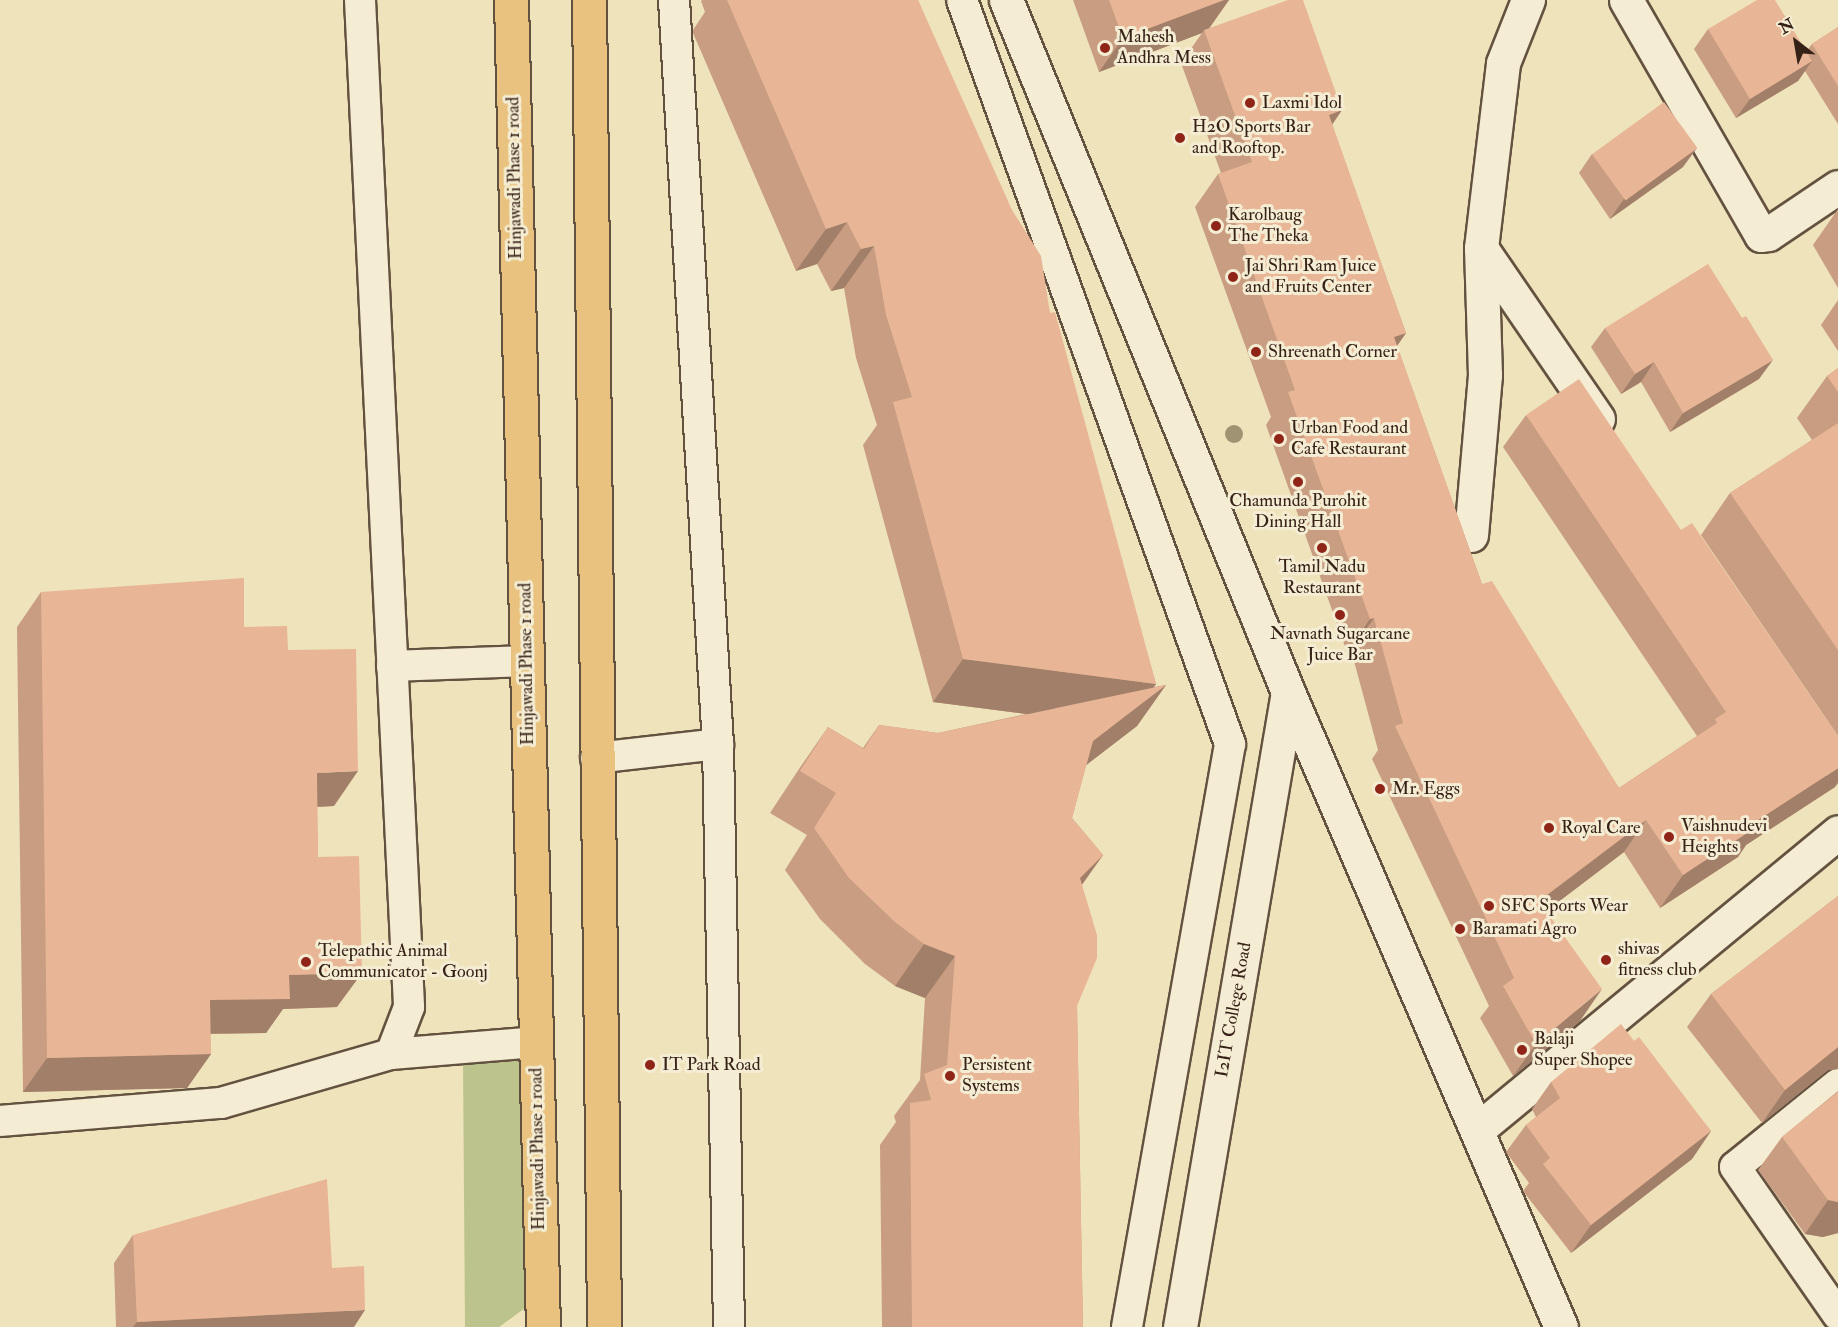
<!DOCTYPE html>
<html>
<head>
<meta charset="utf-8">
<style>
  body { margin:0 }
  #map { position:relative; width:1838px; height:1327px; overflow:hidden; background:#efe3bb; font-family:"IM FELL Double Pica",serif }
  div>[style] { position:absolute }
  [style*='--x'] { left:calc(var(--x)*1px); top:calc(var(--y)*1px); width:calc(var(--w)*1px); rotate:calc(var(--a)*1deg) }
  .green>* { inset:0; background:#bdc38d }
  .roads { filter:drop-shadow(2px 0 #645240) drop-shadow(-2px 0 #645240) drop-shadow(0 2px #645240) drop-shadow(0 -2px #645240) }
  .service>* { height:30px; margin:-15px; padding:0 15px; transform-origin:15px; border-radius:15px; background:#f5edd3 }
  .minor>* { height:33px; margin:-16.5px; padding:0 16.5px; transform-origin:16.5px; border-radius:16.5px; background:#f5edd3 }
  .tertiary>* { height:33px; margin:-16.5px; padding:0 16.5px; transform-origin:16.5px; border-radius:16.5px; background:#f5edd3 }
  .primary>* { height:33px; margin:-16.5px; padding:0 16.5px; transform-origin:16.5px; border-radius:16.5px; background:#e8c27e }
  .trees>* { width:18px; height:18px; margin:-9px; border-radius:50%; background:#9f9374 }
  .wall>* { inset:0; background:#c89d81 }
  .shaded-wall>* { inset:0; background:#a27f69 }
  .building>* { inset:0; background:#e8b696; transform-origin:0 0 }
  .dots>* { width:16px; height:16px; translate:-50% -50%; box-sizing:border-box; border:3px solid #f5edd3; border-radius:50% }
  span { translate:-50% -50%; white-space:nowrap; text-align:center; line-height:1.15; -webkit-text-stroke:6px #f5edd3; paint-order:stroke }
  .poi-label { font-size:18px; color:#362117 }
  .left { translate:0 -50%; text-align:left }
  .street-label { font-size:18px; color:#362117 }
  .north { position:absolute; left:1766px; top:12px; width:60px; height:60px; -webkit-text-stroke:4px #f5edd3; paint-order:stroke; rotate:329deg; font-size:16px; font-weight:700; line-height:24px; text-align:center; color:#362117 }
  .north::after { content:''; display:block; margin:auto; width:21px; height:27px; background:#362117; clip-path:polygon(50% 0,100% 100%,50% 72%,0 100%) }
</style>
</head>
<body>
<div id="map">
  <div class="green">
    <div style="clip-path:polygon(524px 1055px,525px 1308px,499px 1327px,465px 1327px,463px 1061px)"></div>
  </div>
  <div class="roads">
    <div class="service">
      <div style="--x:360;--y:0;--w:1008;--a:87.21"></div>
      <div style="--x:409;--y:1007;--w:50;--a:111"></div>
      <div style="--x:674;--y:0;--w:745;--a:86.62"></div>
      <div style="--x:718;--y:744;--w:583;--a:88.92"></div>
      <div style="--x:962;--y:0;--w:791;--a:70.19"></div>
      <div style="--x:1230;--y:744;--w:592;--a:100.02"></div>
      <div style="--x:392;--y:666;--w:134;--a:-2.1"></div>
      <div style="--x:596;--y:758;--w:123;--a:-6.5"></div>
      <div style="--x:1838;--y:1084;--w:132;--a:141.1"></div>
      <div style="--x:1735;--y:1167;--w:180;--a:55.2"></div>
      <div style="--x:0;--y:1121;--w:222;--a:-4.7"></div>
      <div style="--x:221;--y:1103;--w:177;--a:-16.1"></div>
      <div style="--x:391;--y:1054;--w:145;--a:-4.7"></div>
    </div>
    <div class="minor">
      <div style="--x:1626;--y:0;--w:271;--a:60.1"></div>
      <div style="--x:1761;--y:235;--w:7;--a:-8"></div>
      <div style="--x:1768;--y:234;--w:84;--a:-33.9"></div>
      <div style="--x:1481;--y:248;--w:207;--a:55.6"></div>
      <div style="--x:1471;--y:535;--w:161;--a:-85"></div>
      <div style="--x:1485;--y:375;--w:127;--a:-91.8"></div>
      <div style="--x:1481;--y:248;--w:186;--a:-83.2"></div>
      <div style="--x:1503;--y:63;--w:68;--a:-68.4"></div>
      <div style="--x:1477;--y:1130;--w:468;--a:-39.5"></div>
      <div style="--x:1180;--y:1327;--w:644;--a:-80.35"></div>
    </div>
    <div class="tertiary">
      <div style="--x:1006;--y:0;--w:747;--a:67.83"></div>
      <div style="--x:1288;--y:692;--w:691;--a:66.74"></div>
    </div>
    <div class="primary">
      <div style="--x:511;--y:0;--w:1327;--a:88.62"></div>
      <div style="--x:589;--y:0;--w:1327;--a:89.35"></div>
    </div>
  </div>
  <div class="trees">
    <div style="left:1234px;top:434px"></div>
  </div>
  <div class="wall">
    <div style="clip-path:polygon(702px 0,918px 0,1050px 313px,1156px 684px,1154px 687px,1166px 685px,1137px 726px,1086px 765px,1072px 818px,1103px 855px,1082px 885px,1077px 1006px,1083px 1327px,882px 1327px,880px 1145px,896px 1122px,894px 1116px,920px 1080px,925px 998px,895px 986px,865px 964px,820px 919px,785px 870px,807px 835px,770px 813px,799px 769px,828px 727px,863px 748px,879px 725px,938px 733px,1026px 714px,933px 702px,863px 445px,877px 425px,856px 358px,844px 288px,831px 291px,817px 264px,796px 271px,693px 33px,693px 30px,705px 12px,701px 1px)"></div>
    <div style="clip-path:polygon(1073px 0,1229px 0,1209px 29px,1342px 110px,1332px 125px,1406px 333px,1397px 346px,1482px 584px,1619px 788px,1697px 736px,1503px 447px,1526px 415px,1835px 787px,1746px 845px,1738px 857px,1660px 908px,1624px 852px,1546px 911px,1580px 1021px,1513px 1076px,1480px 1018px,1489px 1006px,1372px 759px,1378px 750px,1351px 650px,1347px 652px,1266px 425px,1271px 417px,1195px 207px,1218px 174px,1221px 173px,1181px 63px,1202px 33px,1099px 72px)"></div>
    <div style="clip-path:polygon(1838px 27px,1838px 124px,1805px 71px,1798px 81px,1736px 118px,1694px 49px,1708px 29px,1806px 52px,1812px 44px)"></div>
    <div style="clip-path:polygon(1592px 154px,1683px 167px,1610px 219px,1579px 173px)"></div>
    <div style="clip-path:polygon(1838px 209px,1838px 288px,1813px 245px)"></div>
    <div style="clip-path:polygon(1838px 300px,1838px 351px,1821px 325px)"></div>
    <div style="clip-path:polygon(1605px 328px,1759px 379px,1670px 432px,1641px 382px,1621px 394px,1591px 347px)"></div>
    <div style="clip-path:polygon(1838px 368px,1838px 736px,1701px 535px,1730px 493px,1812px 440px,1797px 418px,1827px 376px)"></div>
    <div style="clip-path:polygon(41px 592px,288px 650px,334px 806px,317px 807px,318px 857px,337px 1007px,283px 1009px,266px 1033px,210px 1034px,211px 1054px,187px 1088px,23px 1092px,17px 627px)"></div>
    <div style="clip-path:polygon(1838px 896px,1838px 1069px,1828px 1070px,1762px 1123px,1687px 1027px,1711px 994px)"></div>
    <div style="clip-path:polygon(1634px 1041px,1711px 1131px,1692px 1159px,1571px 1253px,1523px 1191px,1529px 1183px,1506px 1152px,1526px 1125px,1536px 1117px,1532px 1109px,1551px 1082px)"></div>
    <div style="clip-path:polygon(1838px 1091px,1838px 1233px,1823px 1237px,1805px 1234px,1758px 1170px,1782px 1137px)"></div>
    <div style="clip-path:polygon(133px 1235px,332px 1268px,354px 1327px,116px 1327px,114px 1263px)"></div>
  </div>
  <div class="shaded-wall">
    <div style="clip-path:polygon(1224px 0,1229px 0,1207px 31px,1204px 30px,1202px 33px,1099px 72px,1123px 38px)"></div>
    <div style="clip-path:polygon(1812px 61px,1798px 81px,1736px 118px,1750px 99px)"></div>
    <div style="clip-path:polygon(1342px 110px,1320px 142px,1329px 115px)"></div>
    <div style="clip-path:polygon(1697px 148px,1683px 167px,1610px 219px,1624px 199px)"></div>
    <div style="clip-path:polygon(847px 222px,817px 264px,796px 271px,826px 229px)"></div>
    <div style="clip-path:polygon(874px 246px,844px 288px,831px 291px,861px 249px)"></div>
    <div style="clip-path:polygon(1406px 333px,1383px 366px,1394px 337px)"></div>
    <div style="clip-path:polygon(1773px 360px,1759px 379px,1670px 432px,1683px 413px)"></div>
    <div style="clip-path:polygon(1654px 362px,1641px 382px,1621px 394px,1635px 374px)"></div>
    <div style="clip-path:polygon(1374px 618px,1351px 650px,1347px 652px,1370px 619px)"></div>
    <div style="clip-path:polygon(963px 659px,1156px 684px,1143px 702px,1166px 685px,1137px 726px,1063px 783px,1093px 741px,1113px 725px,933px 702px)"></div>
    <div style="clip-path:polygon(1838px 768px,1838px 783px,1835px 787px,1746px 845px,1738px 857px,1660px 908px,1683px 875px,1758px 820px)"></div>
    <div style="clip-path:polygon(358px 771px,334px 806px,292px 808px,317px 773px)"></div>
    <div style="clip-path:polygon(1646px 820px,1624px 852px,1516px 934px,1539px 901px)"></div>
    <div style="clip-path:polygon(1103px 855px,1073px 897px,1080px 878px)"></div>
    <div style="clip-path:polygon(924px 944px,955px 956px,925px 998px,895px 986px)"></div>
    <div style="clip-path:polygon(362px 973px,337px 1007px,283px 1009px,266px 1033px,186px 1034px,210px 1000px,289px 975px)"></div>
    <div style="clip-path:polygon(1602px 989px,1580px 1021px,1513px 1076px,1536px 1044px)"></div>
    <div style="clip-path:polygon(1838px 1047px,1838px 1069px,1828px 1070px,1762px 1123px,1785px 1090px)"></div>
    <div style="clip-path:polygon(211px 1054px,187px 1088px,23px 1092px,47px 1058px)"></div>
    <div style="clip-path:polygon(1711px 1131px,1692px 1159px,1571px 1253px,1591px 1225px)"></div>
    <div style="clip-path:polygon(1828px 1200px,1838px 1202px,1838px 1233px,1823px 1237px,1805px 1234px)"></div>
    <div style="clip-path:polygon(365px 1310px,354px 1327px,133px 1327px,137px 1322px)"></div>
  </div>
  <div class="building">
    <div style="clip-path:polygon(727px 0,918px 0,1012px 210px,1041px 256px,1050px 313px,1055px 312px,1156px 684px,963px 659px,893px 402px,912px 397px,886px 315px,874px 246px,861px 249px,847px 222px,826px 229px)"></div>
    <div style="clip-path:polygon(1109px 0,1224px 0,1123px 38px)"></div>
    <div style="clip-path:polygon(1288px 0,1303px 0,1342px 110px,1329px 115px,1406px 333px,1394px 337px,1482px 584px,1492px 581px,1619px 788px,1717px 723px,1715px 719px,1726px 712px,1526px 415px,1579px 379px,1681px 530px,1692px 523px,1838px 736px,1838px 768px,1758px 820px,1761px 824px,1683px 875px,1646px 820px,1539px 901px,1602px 989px,1536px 1044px,1503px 986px,1514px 978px,1395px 726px,1403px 723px,1374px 618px,1370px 619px,1288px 392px,1295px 390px,1218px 174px,1252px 162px,1204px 30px)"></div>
    <div style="clip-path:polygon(1757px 0,1775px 0,1812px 61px,1750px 99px,1708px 29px)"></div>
    <div style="clip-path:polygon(1838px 27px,1838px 86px,1812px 44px)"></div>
    <div style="left:1664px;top:102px;width:57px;height:89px;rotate:54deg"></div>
    <div style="clip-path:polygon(1708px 264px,1742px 318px,1746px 316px,1773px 360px,1683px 413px,1654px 362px,1635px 374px,1605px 328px)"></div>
    <div style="clip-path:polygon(1838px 368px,1838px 392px,1827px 376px)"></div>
    <div style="clip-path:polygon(1838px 423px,1838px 650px,1730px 493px)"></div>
    <div style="clip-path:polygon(244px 578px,244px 627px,287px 626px,288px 650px,356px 649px,358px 771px,317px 773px,318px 857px,359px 856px,362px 973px,289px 975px,290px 999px,210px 1000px,211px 1054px,47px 1058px,41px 592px)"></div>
    <div style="clip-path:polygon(1166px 685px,1093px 741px,1072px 818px,1103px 855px,1080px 878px,1097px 935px,1097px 958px,1077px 1006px,1083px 1327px,912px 1327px,910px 1103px,931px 1100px,924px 1074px,947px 1065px,955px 956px,924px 944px,895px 922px,849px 878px,814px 828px,836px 793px,800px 771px,828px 727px,864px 749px,879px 725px,938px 733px)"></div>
    <div style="clip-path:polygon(1838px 896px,1838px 1047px,1785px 1090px,1711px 994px)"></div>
    <div style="clip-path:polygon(1621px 1024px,1634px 1041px,1639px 1037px,1711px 1131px,1591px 1225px,1543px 1164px,1550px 1158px,1526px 1125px,1560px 1098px,1551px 1082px)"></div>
    <div style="clip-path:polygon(1838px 1092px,1838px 1202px,1828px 1200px,1782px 1137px)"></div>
    <div style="clip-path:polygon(327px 1179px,332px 1268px,364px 1266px,365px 1310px,137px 1322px,133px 1235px)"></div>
  </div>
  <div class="dots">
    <div style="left:1105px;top:48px;background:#8f2418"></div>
    <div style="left:1250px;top:103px;background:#8f2418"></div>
    <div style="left:1180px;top:138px;background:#8f2418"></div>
    <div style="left:1216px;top:226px;background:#8f2418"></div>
    <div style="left:1233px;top:277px;background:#8f2418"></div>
    <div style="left:1256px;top:352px;background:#8f2418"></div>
    <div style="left:1279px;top:439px;background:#8f2418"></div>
    <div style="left:1298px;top:482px;background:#8f2418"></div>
    <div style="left:1322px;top:548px;background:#8f2418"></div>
    <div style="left:1340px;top:615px;background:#8f2418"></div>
    <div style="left:1380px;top:789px;background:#8f2418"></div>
    <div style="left:1549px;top:828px;background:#8f2418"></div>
    <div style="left:1669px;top:837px;background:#8f2418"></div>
    <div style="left:1489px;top:906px;background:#8f2418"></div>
    <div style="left:1460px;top:929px;background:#8f2418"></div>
    <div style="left:1606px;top:960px;background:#8f2418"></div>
    <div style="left:306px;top:962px;background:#8f2418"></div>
    <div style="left:1522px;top:1050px;background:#8f2418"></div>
    <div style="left:650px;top:1065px;background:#8f2418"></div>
    <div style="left:950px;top:1076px;background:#8f2418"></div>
  </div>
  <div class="poi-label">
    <span class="left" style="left:1117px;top:48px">Mahesh<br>Andhra Mess</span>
    <span class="left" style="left:1262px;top:103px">Laxmi Idol</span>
    <span class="left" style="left:1192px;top:138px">H2O Sports Bar<br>and Rooftop.</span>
    <span class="left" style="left:1228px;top:226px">Karolbaug<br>The Theka</span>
    <span class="left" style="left:1245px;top:277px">Jai Shri Ram Juice<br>and Fruits Center</span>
    <span class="left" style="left:1268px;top:352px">Shreenath Corner</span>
    <span class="left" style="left:1291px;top:439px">Urban Food and<br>Cafe Restaurant</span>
    <span style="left:1298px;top:512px">Chamunda Purohit<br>Dining Hall</span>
    <span style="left:1322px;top:578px">Tamil Nadu<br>Restaurant</span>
    <span style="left:1340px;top:645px">Navnath Sugarcane<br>Juice Bar</span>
    <span class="left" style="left:1392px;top:789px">Mr. Eggs</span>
    <span class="left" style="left:1681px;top:837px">Vaishnudevi<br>Heights</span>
    <span class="left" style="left:1561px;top:828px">Royal Care</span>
    <span class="left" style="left:1501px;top:906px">SFC Sports Wear</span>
    <span class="left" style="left:1472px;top:929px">Baramati Agro</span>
    <span class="left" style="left:1618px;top:960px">shivas<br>fitness club</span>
    <span class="left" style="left:318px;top:962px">Telepathic Animal<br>Communicator - Goonj</span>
    <span class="left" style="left:1534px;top:1050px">Balaji<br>Super Shopee</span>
    <span class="left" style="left:662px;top:1065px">IT Park Road</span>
    <span class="left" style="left:962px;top:1076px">Persistent<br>Systems</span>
  </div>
  <div class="street-label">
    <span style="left:515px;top:178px;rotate:-91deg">Hinjawadi Phase 1 road</span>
    <span style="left:527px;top:664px;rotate:-91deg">Hinjawadi Phase 1 road</span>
    <span style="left:1234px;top:1010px;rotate:-80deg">I2IT College Road</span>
    <span style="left:538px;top:1149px;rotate:-91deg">Hinjawadi Phase 1 road</span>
  </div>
  <div class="north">N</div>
</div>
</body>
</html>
